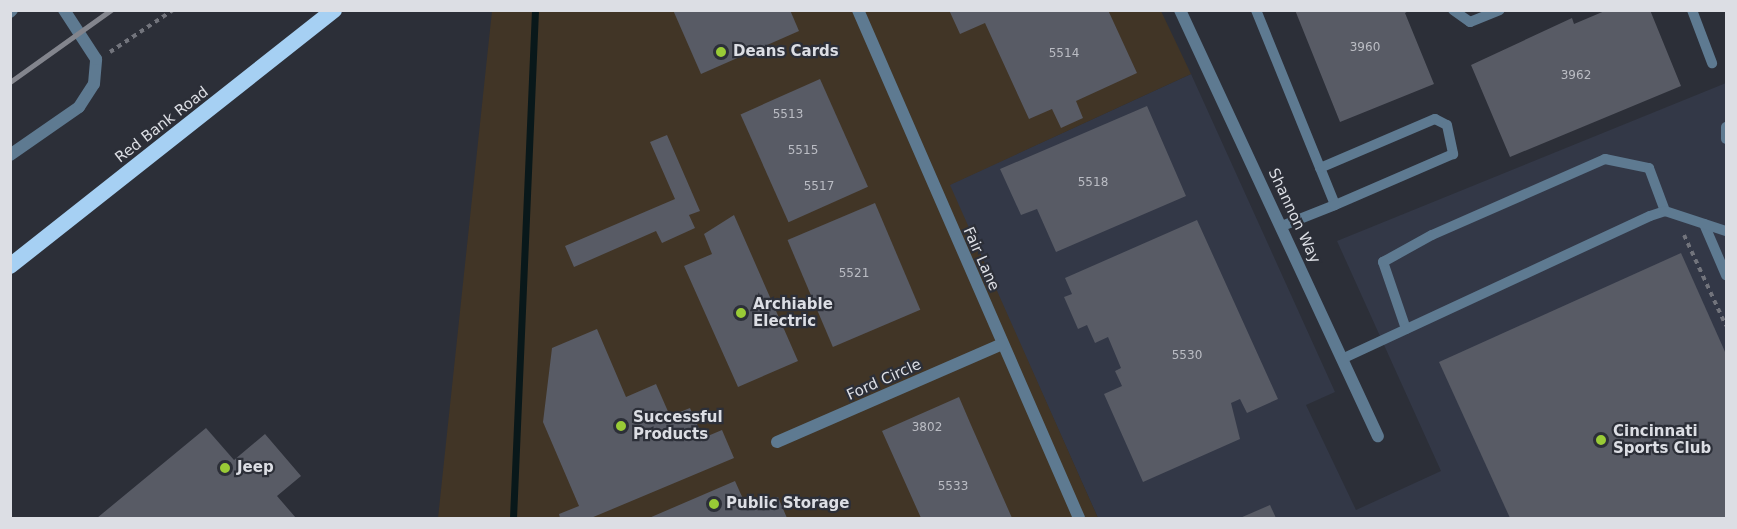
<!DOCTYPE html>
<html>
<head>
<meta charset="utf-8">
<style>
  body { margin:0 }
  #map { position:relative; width:1737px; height:529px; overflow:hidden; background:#2c2f38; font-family:"DejaVu Sans",sans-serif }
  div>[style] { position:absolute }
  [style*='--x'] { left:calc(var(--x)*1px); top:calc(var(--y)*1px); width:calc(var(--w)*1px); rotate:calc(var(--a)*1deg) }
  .built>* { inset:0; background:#333847 }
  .industrial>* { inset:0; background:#413526 }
  .stream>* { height:7px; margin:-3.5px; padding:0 3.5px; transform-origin:3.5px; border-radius:3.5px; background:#09181a }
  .building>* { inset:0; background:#585b65; transform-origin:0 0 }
  .path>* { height:4px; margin-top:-2px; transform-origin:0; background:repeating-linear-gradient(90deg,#72747c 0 4.5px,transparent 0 9px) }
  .service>* { height:10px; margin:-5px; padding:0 5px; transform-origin:5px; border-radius:5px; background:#5e7a91 }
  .minor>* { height:12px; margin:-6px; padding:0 6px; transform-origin:6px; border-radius:6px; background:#5e7a91 }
  .trunk>* { height:16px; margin:-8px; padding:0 8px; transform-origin:8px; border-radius:8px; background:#a6d0f3 }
  .rail>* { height:4.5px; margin:-2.25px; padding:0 2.25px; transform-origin:2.25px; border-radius:2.25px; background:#83858d }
  .dots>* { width:16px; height:16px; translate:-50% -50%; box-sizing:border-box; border:3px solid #2c2f38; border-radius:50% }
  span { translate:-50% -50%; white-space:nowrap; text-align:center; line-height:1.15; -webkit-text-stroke:4.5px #2c2f38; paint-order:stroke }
  .number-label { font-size:12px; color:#bbbdc4 }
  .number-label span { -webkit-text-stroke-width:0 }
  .poi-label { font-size:15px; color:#dcdee4; font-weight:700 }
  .left { translate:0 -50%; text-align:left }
  .street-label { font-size:15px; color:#dcdee4 }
  .frame { position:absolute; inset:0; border:12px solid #dcdee4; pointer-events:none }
</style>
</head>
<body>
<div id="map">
  <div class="built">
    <div style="clip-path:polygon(1191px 74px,1335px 392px,1306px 405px,1356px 510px,1441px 471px,1337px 241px,1726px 83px,1726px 518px,1098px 518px,949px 185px)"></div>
  </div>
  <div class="industrial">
    <div style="clip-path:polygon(492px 11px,1161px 11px,1191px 74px,950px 185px,1098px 518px,438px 518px)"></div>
  </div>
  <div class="stream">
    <div style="--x:513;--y:518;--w:508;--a:-87.52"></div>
  </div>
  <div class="building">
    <div style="clip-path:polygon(673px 10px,790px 10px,799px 31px,701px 74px)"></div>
    <div style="clip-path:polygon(949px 10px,1108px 10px,1137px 73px,1076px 101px,1083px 118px,1061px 128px,1052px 109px,1029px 119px,985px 23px,960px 34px)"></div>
    <div style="clip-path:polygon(1295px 10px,1410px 10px,1405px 13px,1434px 84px,1340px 122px)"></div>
    <div style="clip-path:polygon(1607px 10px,1650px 10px,1681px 86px,1510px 157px,1471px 65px,1572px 18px,1574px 24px)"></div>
    <div style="left:820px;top:79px;width:118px;height:87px;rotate:66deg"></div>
    <div style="clip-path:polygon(1147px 106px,1186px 196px,1056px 252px,1037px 209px,1021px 215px,1000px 169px)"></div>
    <div style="clip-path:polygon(667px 135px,700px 211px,689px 215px,695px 228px,662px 243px,656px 231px,574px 267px,565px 246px,675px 199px,650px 142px)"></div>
    <div style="left:875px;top:203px;width:116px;height:95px;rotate:67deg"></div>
    <div style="clip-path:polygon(734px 215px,798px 361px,738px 387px,684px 266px,712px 254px,704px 234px)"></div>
    <div style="clip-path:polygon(1197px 220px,1278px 399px,1247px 413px,1240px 399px,1231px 403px,1240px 439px,1143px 482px,1104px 394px,1122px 386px,1115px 371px,1121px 368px,1108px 337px,1095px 343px,1087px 325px,1078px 329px,1064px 297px,1072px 294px,1065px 278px)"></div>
    <div style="clip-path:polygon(1681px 253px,1726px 354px,1726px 518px,1510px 518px,1439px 362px)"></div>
    <div style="clip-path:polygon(597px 329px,626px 397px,656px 384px,670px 416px,690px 408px,703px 438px,722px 430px,734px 458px,591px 518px,560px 518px,559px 514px,579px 506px,543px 422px,552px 348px)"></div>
    <div style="clip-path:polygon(959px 397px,971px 425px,1012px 518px,921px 518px,882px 431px)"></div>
    <div style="clip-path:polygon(206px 428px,234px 460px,265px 434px,301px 476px,277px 496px,296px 518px,97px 518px)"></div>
    <div style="clip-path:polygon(735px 481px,748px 510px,778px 497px,787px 518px,649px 518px)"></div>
    <div style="clip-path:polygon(1270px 505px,1276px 518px,1240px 518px)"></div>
  </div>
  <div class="path">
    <div style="--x:110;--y:52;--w:76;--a:-33.7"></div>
    <div style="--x:1684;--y:235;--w:100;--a:65.2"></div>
  </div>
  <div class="service">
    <div style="--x:1256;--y:10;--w:210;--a:67.9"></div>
    <div style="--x:1335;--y:205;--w:57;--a:158.4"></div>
    <div style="--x:1453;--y:10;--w:21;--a:35"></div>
    <div style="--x:1470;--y:22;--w:32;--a:-22"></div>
    <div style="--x:1692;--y:10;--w:57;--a:69.3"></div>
    <div style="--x:1726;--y:127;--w:12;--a:90"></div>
    <div style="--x:1320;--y:168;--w:125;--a:-23.1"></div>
    <div style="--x:1435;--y:119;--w:13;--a:27"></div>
    <div style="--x:1447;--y:125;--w:30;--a:78"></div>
    <div style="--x:1453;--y:154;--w:129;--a:156.6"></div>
    <div style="--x:1704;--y:224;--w:56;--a:66.7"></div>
    <div style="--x:1406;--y:329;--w:71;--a:-108.9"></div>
    <div style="--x:1383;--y:262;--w:56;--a:-28.9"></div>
    <div style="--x:1432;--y:235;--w:189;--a:-23.7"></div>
    <div style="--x:1605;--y:159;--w:45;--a:11.6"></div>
    <div style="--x:1649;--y:168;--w:46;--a:69.6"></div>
    <div style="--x:1344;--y:358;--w:337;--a:-24.9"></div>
    <div style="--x:1650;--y:216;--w:16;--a:-18"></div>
    <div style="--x:1665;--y:211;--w:64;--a:18.2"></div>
  </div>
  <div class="minor">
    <div style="--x:858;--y:10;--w:554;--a:66.49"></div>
    <div style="--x:1180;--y:10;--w:470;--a:65.1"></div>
    <div style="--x:10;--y:12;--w:3;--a:-45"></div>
    <div style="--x:10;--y:155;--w:84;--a:-34.8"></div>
    <div style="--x:79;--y:107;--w:27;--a:-57"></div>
    <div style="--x:94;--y:84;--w:25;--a:-85"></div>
    <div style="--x:96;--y:59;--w:59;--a:-123.1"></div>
    <div style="--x:777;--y:442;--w:245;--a:-23.5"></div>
  </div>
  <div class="trunk">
    <div style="--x:10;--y:266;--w:413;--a:-38.3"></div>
  </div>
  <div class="rail">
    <div style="--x:10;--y:82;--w:124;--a:-35.5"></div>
  </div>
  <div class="dots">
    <div style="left:721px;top:52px;background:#99cb36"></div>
    <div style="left:741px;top:313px;background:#99cb36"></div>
    <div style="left:621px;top:426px;background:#99cb36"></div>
    <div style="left:1601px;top:440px;background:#99cb36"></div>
    <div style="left:225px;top:468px;background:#99cb36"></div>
    <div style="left:714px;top:504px;background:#99cb36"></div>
  </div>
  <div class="number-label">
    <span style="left:1365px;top:48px">3960</span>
    <span style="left:1064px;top:54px">5514</span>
    <span style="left:1576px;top:76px">3962</span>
    <span style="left:788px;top:115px">5513</span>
    <span style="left:803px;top:151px">5515</span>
    <span style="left:1093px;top:183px">5518</span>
    <span style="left:819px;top:187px">5517</span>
    <span style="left:854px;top:274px">5521</span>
    <span style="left:1187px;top:356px">5530</span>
    <span style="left:927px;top:428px">3802</span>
    <span style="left:953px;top:487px">5533</span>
  </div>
  <div class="poi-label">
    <span class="left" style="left:733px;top:52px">Deans Cards</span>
    <span class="left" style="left:753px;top:313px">Archiable<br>Electric</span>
    <span class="left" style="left:633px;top:426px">Successful<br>Products</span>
    <span class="left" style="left:1613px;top:440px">Cincinnati<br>Sports Club</span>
    <span class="left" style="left:237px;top:468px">Jeep</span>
    <span class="left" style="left:726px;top:504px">Public Storage</span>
  </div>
  <div class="street-label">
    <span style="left:162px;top:125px;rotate:-38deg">Red Bank Road</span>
    <span style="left:1294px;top:216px;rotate:65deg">Shannon Way</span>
    <span style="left:981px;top:259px;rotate:66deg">Fair Lane</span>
    <span style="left:884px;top:380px;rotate:-24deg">Ford Circle</span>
  </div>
  <div class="frame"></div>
</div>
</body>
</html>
